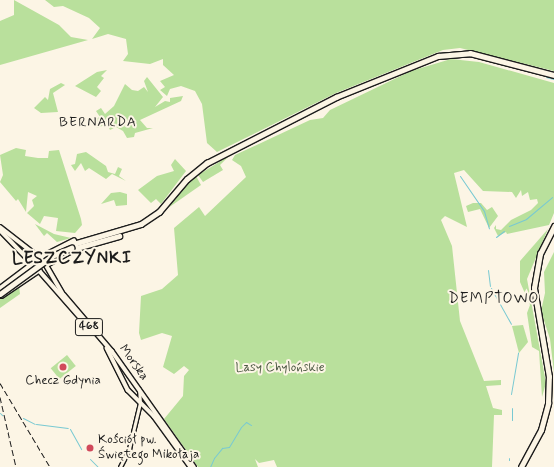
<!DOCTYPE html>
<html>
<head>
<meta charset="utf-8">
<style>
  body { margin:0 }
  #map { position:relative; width:554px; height:467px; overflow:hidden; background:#fcf5e5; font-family:Mynerve,sans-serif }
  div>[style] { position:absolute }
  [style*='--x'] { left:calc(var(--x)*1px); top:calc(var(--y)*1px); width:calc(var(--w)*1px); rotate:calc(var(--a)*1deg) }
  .green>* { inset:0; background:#b9e09c; transform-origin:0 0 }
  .stream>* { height:1px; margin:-0.5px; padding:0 0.5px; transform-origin:0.5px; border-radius:0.5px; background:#78c9d2 }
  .roads { filter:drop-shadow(1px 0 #1c1c1c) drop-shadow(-1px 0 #1c1c1c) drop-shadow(0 1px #1c1c1c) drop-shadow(0 -1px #1c1c1c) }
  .minor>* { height:2.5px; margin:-1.25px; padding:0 1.25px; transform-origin:1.25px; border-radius:1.25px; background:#fcf5e5 }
  .major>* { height:3.5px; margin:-1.75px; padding:0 1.75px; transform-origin:1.75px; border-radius:1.75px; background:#fcf5e5 }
  .highway>* { height:4.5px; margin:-2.25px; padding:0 2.25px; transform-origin:2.25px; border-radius:2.25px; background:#fcf5e5 }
  .rail>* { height:1px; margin-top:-0.5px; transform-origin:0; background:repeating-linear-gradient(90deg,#1c1c1c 0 6px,transparent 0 9px) }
  .bridges { filter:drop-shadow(1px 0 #1c1c1c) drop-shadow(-1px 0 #1c1c1c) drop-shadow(0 1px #1c1c1c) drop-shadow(0 -1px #1c1c1c) }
  .highway-bridge>* { height:4.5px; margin:-2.25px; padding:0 2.25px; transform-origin:2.25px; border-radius:2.25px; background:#fcf5e5 }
  .dots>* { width:11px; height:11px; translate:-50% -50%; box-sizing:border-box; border:2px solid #fcf5e5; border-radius:50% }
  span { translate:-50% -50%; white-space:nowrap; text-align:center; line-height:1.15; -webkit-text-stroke:4px #fcf5e5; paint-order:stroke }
  .shield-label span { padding:1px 3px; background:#fcf5e5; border:1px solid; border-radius:3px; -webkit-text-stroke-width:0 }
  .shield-label { font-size:12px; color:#1c1c1c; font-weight:700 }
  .street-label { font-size:13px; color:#1c1c1c }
  .park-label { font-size:13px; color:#4b5742 }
  .poi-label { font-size:13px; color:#1c1c1c }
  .left { translate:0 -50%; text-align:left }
  .neighbourhood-label { font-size:14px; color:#1c1c1c; letter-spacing:1px }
  .quarter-label { font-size:15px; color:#1c1c1c; letter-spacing:1px }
  .district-label { font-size:17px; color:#1c1c1c; font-weight:700; letter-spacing:1px }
</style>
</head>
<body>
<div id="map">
  <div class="green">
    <div style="clip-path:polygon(14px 0,59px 25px,71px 37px,88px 40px,0 65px,0 21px,14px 15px)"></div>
    <div style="clip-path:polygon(45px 0,554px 0,554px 71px,460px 48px,443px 50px,336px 93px,217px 152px,207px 143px,202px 104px,195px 91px,181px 86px,170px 89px,167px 96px,160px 90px,165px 87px,160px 81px,174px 75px,163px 65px,163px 59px,150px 64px,123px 61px,128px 54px,126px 39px,108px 34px,92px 39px,100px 28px,89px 18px,63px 6px,54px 7px)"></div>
    <div style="clip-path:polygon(451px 59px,479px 62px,554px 83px,554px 213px,549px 225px,507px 234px,506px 232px,498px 236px,494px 228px,496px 225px,496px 229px,501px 230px,511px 220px,531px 210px,538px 203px,537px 199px,530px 200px,528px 192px,522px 196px,521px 190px,516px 198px,512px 192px,483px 191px,464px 170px,454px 173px,467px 227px,445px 216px,441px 220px,452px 246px,460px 321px,484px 381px,501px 380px,501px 385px,486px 386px,493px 408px,502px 410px,502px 415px,494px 415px,492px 467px,277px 467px,274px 460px,259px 463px,255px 459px,258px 467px,198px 467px,164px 419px,183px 396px,184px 376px,189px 370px,184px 366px,174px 374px,163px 367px,172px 336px,162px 333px,141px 340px,139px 333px,141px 296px,162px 289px,178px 275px,174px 228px,199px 207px,205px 216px,246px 177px,241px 166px,232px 160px,235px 155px,310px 120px,323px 118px,330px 110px,411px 71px)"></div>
    <div style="clip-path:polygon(107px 70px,101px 76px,104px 78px,97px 87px,101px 91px,96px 97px,75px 86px,97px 72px)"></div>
    <div style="clip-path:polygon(147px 77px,163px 97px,155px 107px,165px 101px,170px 102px,170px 98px,183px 96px,181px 101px,140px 120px,147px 128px,153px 128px,135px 133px,134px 137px,127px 138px,123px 131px,116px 127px,110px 130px,107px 124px,97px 128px,95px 119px,100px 117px,96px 111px,101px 108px,105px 114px,114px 106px,125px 84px,132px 90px,138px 91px,144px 87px,148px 92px,144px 81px)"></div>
    <div style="clip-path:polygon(61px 83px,65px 85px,53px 93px,58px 112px,41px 113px,34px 108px,45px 97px,48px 100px,50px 89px)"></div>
    <div style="clip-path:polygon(16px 148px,26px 150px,25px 156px,38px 158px,48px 158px,49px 151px,59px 150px,81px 219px,82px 225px,75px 233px,56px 231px,58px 218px,44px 216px,40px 224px,27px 213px,34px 206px,32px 200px,37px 196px,28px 192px,26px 212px,18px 199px,16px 201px,0 182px,3px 175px,0 155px)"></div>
    <div style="clip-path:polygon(86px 152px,106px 166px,108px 172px,115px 174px,118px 167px,122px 169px,119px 176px,126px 181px,112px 174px,106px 179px,89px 168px,85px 171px,81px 163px,75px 171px,71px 165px,75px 164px,77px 154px)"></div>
    <div style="clip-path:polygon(229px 156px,220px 165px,223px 170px,203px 182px,198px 175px)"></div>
    <div style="clip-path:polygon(175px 159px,186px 171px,161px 204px,156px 199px,151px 203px,138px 190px,157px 176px,174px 171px,171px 165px)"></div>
    <div style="clip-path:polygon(196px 176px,201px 185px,168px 208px,188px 183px)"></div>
    <div style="clip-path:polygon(120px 192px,127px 194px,127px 205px,116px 206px,114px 200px,101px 204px,111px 193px)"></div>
    <div style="clip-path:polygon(473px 203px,481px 203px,487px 210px,492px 207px,498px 216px,489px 228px,480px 209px,468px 212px,466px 206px)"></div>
    <div style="clip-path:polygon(35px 224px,54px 234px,71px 238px,57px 242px,47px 233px,44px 236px)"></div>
    <div style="clip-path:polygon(548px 229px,527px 279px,546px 383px,542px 397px,539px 351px,532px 347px,527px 313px,530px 305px,520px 282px,520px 261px)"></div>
    <div style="clip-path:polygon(554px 252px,554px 373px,550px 339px,541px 311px,545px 293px,544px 272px)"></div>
    <div style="clip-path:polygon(19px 286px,20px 294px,0 308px,0 298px)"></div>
    <div style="clip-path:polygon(523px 325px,528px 342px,519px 353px,512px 326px)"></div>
    <div style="left:67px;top:355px;width:14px;height:21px;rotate:51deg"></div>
  </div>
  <div class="stream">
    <div style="--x:546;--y:77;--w:8;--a:14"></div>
    <div style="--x:460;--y:176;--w:42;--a:55.6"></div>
    <div style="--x:484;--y:211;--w:18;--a:74"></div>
    <div style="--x:509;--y:226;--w:18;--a:-22"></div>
    <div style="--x:526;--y:219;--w:34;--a:-40"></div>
    <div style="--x:496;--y:237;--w:10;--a:-37"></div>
    <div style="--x:488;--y:270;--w:16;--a:83"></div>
    <div style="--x:491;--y:288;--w:41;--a:60.9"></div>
    <div style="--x:511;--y:394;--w:42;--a:-80.3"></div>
    <div style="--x:0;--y:413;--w:3;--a:45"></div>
    <div style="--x:23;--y:418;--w:13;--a:27"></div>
    <div style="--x:512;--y:420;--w:12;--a:-90"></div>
    <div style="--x:36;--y:424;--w:32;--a:7"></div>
    <div style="--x:70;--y:429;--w:23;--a:61"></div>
    <div style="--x:90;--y:459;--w:11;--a:45"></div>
    <div style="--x:509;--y:460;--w:2;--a:-90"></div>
    <div style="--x:210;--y:467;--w:10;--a:-66"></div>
    <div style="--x:214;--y:458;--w:13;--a:-51"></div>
    <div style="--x:222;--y:448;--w:7;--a:-8"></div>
    <div style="--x:229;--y:447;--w:23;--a:-59"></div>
    <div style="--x:241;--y:427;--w:7;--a:-45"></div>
    <div style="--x:246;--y:422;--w:6;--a:31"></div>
  </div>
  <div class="roads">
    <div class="minor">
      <div style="--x:120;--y:467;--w:20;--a:-63"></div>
      <div style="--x:129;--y:449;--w:47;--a:-76.6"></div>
      <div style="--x:140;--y:403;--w:13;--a:-94"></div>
    </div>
    <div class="major">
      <div style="--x:0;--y:227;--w:56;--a:37.7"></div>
      <div style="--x:44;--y:261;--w:39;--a:60"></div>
      <div style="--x:64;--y:295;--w:74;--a:49.4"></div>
      <div style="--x:112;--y:351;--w:142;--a:54.7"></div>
      <div style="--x:0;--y:230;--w:47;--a:45.9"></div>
      <div style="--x:37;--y:268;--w:67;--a:48.7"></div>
      <div style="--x:107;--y:348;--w:47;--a:63.4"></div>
      <div style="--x:128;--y:390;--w:37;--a:45"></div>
      <div style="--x:154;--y:416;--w:63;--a:54"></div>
    </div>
    <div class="highway">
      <div style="--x:70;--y:245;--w:74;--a:-16.5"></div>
      <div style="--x:141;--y:224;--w:22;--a:-34"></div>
      <div style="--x:159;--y:212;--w:43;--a:-49.7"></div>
      <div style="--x:187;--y:179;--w:26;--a:-39"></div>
      <div style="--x:207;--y:163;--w:145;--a:-27.1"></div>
      <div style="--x:336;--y:97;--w:110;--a:-21.9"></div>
      <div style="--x:438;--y:56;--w:32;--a:-5"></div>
      <div style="--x:470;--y:53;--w:87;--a:14.7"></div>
      <div style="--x:41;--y:257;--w:36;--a:-27"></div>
      <div style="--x:46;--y:264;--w:31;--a:-29"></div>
      <div style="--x:73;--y:249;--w:48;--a:-15.8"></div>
      <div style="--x:0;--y:288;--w:41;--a:-37.1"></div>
      <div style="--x:1;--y:295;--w:45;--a:-34"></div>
      <div style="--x:521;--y:467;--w:42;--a:-61.6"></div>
      <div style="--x:541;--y:430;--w:28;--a:-75"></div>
      <div style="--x:548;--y:403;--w:26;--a:-88"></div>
      <div style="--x:549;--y:377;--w:90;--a:-99.6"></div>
      <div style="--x:534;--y:288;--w:35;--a:-80"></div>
      <div style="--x:540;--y:254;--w:31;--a:-63"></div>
    </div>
  </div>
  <div class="rail">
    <div style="--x:0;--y:383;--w:98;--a:59.2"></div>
    <div style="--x:0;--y:397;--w:72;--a:77.1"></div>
  </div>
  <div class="bridges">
    <div class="highway-bridge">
      <div style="--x:0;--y:294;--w:64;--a:-36.2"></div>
      <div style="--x:52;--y:256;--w:21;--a:-23"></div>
    </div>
  </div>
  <div class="dots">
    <div style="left:63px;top:367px;background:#d1495b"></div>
    <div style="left:90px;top:448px;background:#d1495b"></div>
  </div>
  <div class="shield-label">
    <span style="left:89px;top:327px">468</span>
  </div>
  <div class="street-label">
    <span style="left:133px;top:363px;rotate:54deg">Morska</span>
  </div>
  <div class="park-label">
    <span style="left:280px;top:368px">Lasy Chylońskie</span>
  </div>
  <div class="poi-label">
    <span style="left:63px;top:381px">Checz Gdynia</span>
    <span class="left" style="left:98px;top:448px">Kościół pw.<br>Świętego Mikołaja</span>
  </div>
  <div class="neighbourhood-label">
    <span style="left:98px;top:122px">BERNARDA</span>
  </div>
  <div class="quarter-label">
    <span style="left:494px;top:300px">DEMPTOWO</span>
  </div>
  <div class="district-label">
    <span style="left:72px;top:259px">LESZCZYNKI</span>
  </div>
</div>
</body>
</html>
